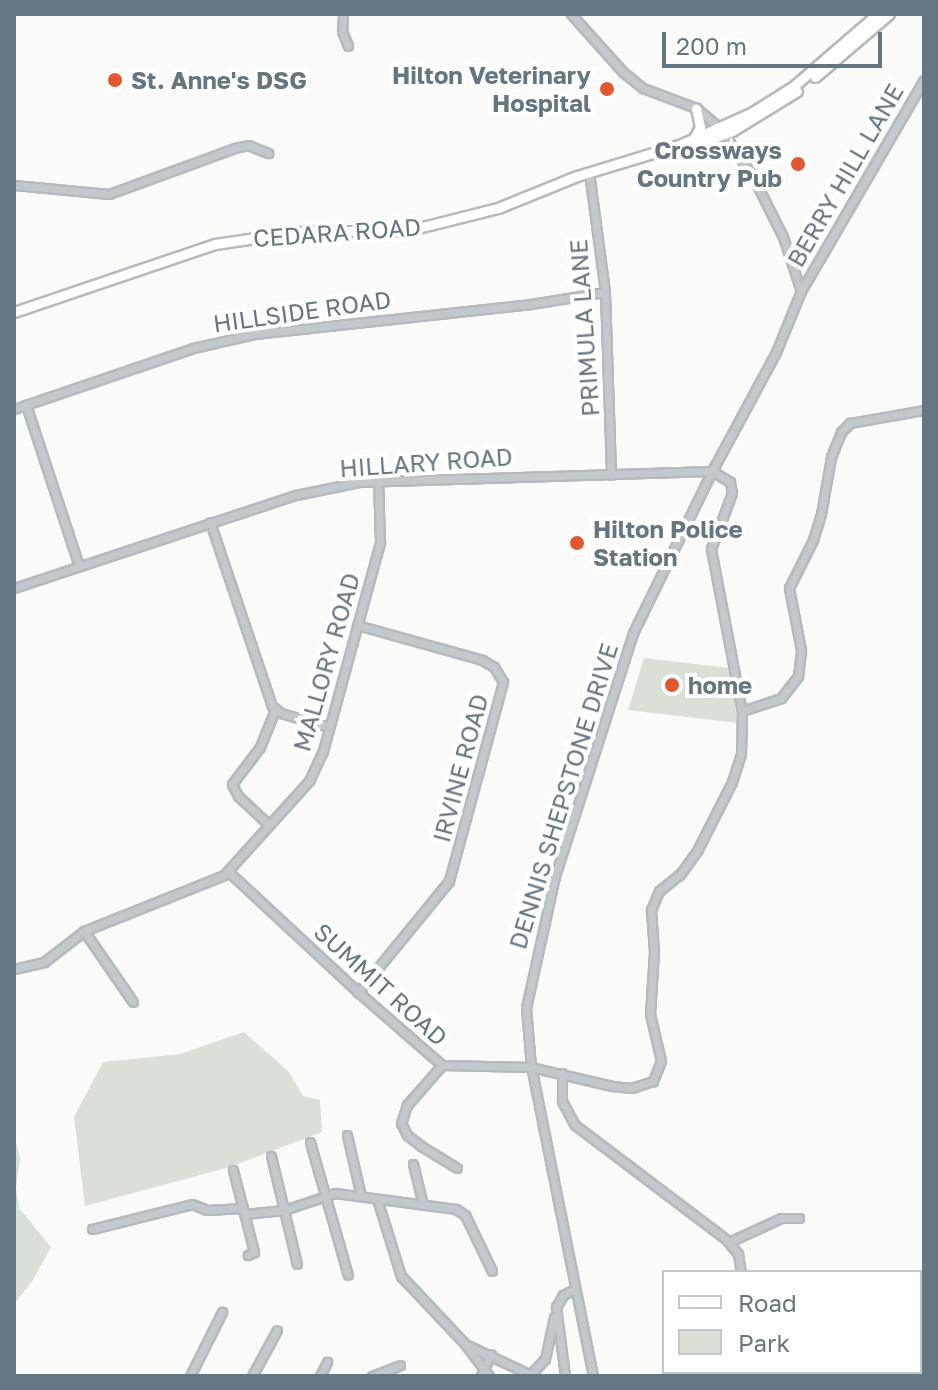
<!DOCTYPE html>
<html>
<head>
<meta charset="utf-8">
<style>
  body { margin:0 }
  #map { position:relative; width:938px; height:1390px; overflow:hidden; background:#fafaf8; font-family:"Golos Text",sans-serif }
  div>[style] { position:absolute }
  [style*='--x'] { left:calc(var(--x)*1px); top:calc(var(--y)*1px); width:calc(var(--w)*1px); rotate:calc(var(--a)*1deg) }
  .green>* { inset:0; background:#dadfd7 }
  .roads { filter:drop-shadow(2px 0 #b5babe) drop-shadow(-2px 0 #b5babe) drop-shadow(0 2px #b5babe) drop-shadow(0 -2px #b5babe) }
  .minor>* { height:7px; margin:-3.5px; padding:0 3.5px; transform-origin:3.5px; border-radius:3.5px; background:#c3c8cc }
  .major>* { height:9px; margin:-4.5px; padding:0 4.5px; transform-origin:4.5px; border-radius:4.5px; background:#fff }
  .dots>* { width:22px; height:22px; translate:-50% -50%; box-sizing:border-box; border:4px solid #fff; border-radius:50% }
  span { translate:-50% -50%; white-space:nowrap; text-align:center; line-height:1.15; -webkit-text-stroke:8px #fff; paint-order:stroke }
  .poi-label { font-size:24px; color:#657683; font-weight:700 }
  .right { translate:-100% -50%; text-align:right }
  .left { translate:0 -50%; text-align:left }
  .street-label { font-size:24px; color:#657683 }
  .frame { position:absolute; inset:0; border:16px solid #657683; pointer-events:none }
  .legend { position:absolute; left:662px; top:1270px; width:260px; height:104px; box-sizing:border-box; background:#fff; border:2px solid #c1c8cd; margin:0; padding:10px 14px; list-style:none; font-size:24px; color:#657683 }
  .legend li { display:flex; align-items:center; gap:16px; height:40px }
  .legend b { width:40px; border:2px solid #c1c8cd }
  .scale { position:absolute; left:662px; top:32px; width:220px; height:36px; box-sizing:border-box; border:4px solid #657683; border-top:0; padding-left:10px; font-size:24px; line-height:28px; white-space:nowrap; color:#657683; -webkit-text-stroke:6px #fff; paint-order:stroke }
</style>
</head>
<body>
<div id="map">
  <div class="green">
    <div style="clip-path:polygon(644px 658px,729px 668px,738px 723px,628px 710px)"></div>
    <div style="clip-path:polygon(244px 1032px,289px 1072px,303px 1096px,320px 1100px,322px 1132px,230px 1167px,85px 1206px,74px 1117px,103px 1062px,180px 1054px)"></div>
    <div style="clip-path:polygon(14px 1133px,20px 1159px,16px 1188px,19px 1208px,51px 1247px,33px 1280px,14px 1304px)"></div>
  </div>
  <div class="roads">
    <div class="minor">
      <div style="--x:343;--y:14;--w:17;--a:93"></div>
      <div style="--x:342;--y:31;--w:16;--a:68"></div>
      <div style="--x:571;--y:14;--w:78;--a:48.1"></div>
      <div style="--x:623;--y:72;--w:26;--a:39"></div>
      <div style="--x:643;--y:88;--w:57;--a:20.7"></div>
      <div style="--x:696;--y:108;--w:31;--a:40"></div>
      <div style="--x:720;--y:128;--w:59;--a:56"></div>
      <div style="--x:753;--y:177;--w:67;--a:63.4"></div>
      <div style="--x:783;--y:237;--w:57;--a:71.6"></div>
      <div style="--x:589;--y:172;--w:121;--a:82.4"></div>
      <div style="--x:605;--y:292;--w:183;--a:88.1"></div>
      <div style="--x:14;--y:185;--w:95;--a:5.4"></div>
      <div style="--x:109;--y:194;--w:134;--a:-20.1"></div>
      <div style="--x:235;--y:148;--w:13;--a:-13"></div>
      <div style="--x:248;--y:145;--w:22;--a:22"></div>
      <div style="--x:26;--y:405;--w:169;--a:71.8"></div>
      <div style="--x:14;--y:409;--w:189;--a:-18.8"></div>
      <div style="--x:193;--y:348;--w:64;--a:-12.7"></div>
      <div style="--x:255;--y:334;--w:278;--a:-6.2"></div>
      <div style="--x:531;--y:304;--w:75;--a:-9.2"></div>
      <div style="--x:210;--y:522;--w:194;--a:71.4"></div>
      <div style="--x:272;--y:706;--w:11;--a:38"></div>
      <div style="--x:281;--y:713;--w:50;--a:16.3"></div>
      <div style="--x:14;--y:588;--w:297;--a:-18.3"></div>
      <div style="--x:296;--y:495;--w:64;--a:-11.7"></div>
      <div style="--x:359;--y:482;--w:353;--a:-1.8"></div>
      <div style="--x:712;--y:471;--w:21;--a:31"></div>
      <div style="--x:730;--y:482;--w:11;--a:80"></div>
      <div style="--x:732;--y:493;--w:60;--a:110.6"></div>
      <div style="--x:711;--y:549;--w:165;--a:79.2"></div>
      <div style="--x:742;--y:711;--w:43;--a:91.3"></div>
      <div style="--x:741;--y:754;--w:29;--a:108"></div>
      <div style="--x:732;--y:782;--w:77;--a:116.9"></div>
      <div style="--x:697;--y:851;--w:29;--a:126"></div>
      <div style="--x:680;--y:874;--w:27;--a:141"></div>
      <div style="--x:659;--y:891;--w:21;--a:113"></div>
      <div style="--x:651;--y:910;--w:42;--a:85.9"></div>
      <div style="--x:654;--y:952;--w:62;--a:93.7"></div>
      <div style="--x:650;--y:1014;--w:48;--a:76.8"></div>
      <div style="--x:661;--y:1061;--w:22;--a:112"></div>
      <div style="--x:653;--y:1081;--w:22;--a:162"></div>
      <div style="--x:632;--y:1088;--w:20;--a:-174"></div>
      <div style="--x:612;--y:1086;--w:83;--a:-166.8"></div>
      <div style="--x:531;--y:1067;--w:89;--a:-178.7"></div>
      <div style="--x:442;--y:1065;--w:111;--a:-139"></div>
      <div style="--x:358;--y:992;--w:176;--a:-137.1"></div>
      <div style="--x:357;--y:625;--w:130;--a:15.6"></div>
      <div style="--x:482;--y:660;--w:14;--a:30"></div>
      <div style="--x:494;--y:667;--w:17;--a:59"></div>
      <div style="--x:503;--y:682;--w:206;--a:105.2"></div>
      <div style="--x:449;--y:881;--w:144;--a:129.3"></div>
      <div style="--x:742;--y:711;--w:41;--a:-18.4"></div>
      <div style="--x:781;--y:698;--w:28;--a:-52"></div>
      <div style="--x:798;--y:676;--w:26;--a:-83"></div>
      <div style="--x:801;--y:650;--w:63;--a:-101"></div>
      <div style="--x:789;--y:588;--w:54;--a:-63.4"></div>
      <div style="--x:813;--y:540;--w:27;--a:-73"></div>
      <div style="--x:821;--y:514;--w:58;--a:-80"></div>
      <div style="--x:831;--y:457;--w:27;--a:-68"></div>
      <div style="--x:841;--y:432;--w:13;--a:-45"></div>
      <div style="--x:850;--y:423;--w:75;--a:-10"></div>
      <div style="--x:269;--y:825;--w:42;--a:-136.9"></div>
      <div style="--x:238;--y:796;--w:13;--a:-117"></div>
      <div style="--x:232;--y:784;--w:46;--a:-52.9"></div>
      <div style="--x:260;--y:747;--w:40;--a:-68"></div>
      <div style="--x:84;--y:931;--w:86;--a:55.4"></div>
      <div style="--x:14;--y:969;--w:31;--a:-13"></div>
      <div style="--x:44;--y:962;--w:51;--a:-37.8"></div>
      <div style="--x:84;--y:931;--w:151;--a:-21.8"></div>
      <div style="--x:224;--y:875;--w:127;--a:-47.9"></div>
      <div style="--x:309;--y:781;--w:33;--a:-65"></div>
      <div style="--x:323;--y:751;--w:217;--a:-74.7"></div>
      <div style="--x:380;--y:542;--w:62;--a:-91.8"></div>
      <div style="--x:442;--y:1065;--w:53;--a:131.2"></div>
      <div style="--x:407;--y:1105;--w:19;--a:108"></div>
      <div style="--x:401;--y:1123;--w:13;--a:63"></div>
      <div style="--x:407;--y:1135;--w:18;--a:38"></div>
      <div style="--x:421;--y:1146;--w:42;--a:31.4"></div>
      <div style="--x:562;--y:1073;--w:28;--a:90"></div>
      <div style="--x:562;--y:1101;--w:27;--a:62"></div>
      <div style="--x:575;--y:1125;--w:191;--a:37.1"></div>
      <div style="--x:727;--y:1240;--w:18;--a:52"></div>
      <div style="--x:738;--y:1254;--w:18;--a:81"></div>
      <div style="--x:347;--y:1135;--w:63;--a:77.1"></div>
      <div style="--x:310;--y:1142;--w:138;--a:74.1"></div>
      <div style="--x:271;--y:1156;--w:111;--a:76.5"></div>
      <div style="--x:413;--y:1164;--w:42;--a:76.3"></div>
      <div style="--x:233;--y:1170;--w:85;--a:75.6"></div>
      <div style="--x:254;--y:1252;--w:7;--a:153"></div>
      <div style="--x:377;--y:1199;--w:81;--a:72.7"></div>
      <div style="--x:401;--y:1276;--w:93;--a:46.7"></div>
      <div style="--x:465;--y:1344;--w:40;--a:53"></div>
      <div style="--x:245;--y:1214;--w:39;--a:-6"></div>
      <div style="--x:284;--y:1210;--w:54;--a:-18.4"></div>
      <div style="--x:335;--y:1193;--w:122;--a:7.5"></div>
      <div style="--x:456;--y:1209;--w:11;--a:34"></div>
      <div style="--x:465;--y:1215;--w:62;--a:64.3"></div>
      <div style="--x:92;--y:1229;--w:103;--a:-14"></div>
      <div style="--x:192;--y:1204;--w:16;--a:22"></div>
      <div style="--x:207;--y:1210;--w:36;--a:-3"></div>
      <div style="--x:729;--y:1242;--w:57;--a:-24.8"></div>
      <div style="--x:781;--y:1218;--w:18;--a:0"></div>
      <div style="--x:467;--y:1345;--w:71;--a:25.1"></div>
      <div style="--x:190;--y:1376;--w:72;--a:-63.4"></div>
      <div style="--x:252;--y:1376;--w:52;--a:-61.5"></div>
      <div style="--x:320;--y:1376;--w:16;--a:-63"></div>
      <div style="--x:372;--y:1376;--w:30;--a:-21"></div>
      <div style="--x:481;--y:1376;--w:24;--a:-66"></div>
      <div style="--x:529;--y:1376;--w:23;--a:-47"></div>
      <div style="--x:545;--y:1359;--w:43;--a:-77.9"></div>
      <div style="--x:565;--y:1376;--w:70;--a:-97.4"></div>
      <div style="--x:556;--y:1307;--w:14;--a:-60"></div>
      <div style="--x:563;--y:1295;--w:13;--a:-27"></div>
      <div style="--x:593;--y:1376;--w:315;--a:-101.3"></div>
      <div style="--x:531;--y:1067;--w:59;--a:-94.8"></div>
      <div style="--x:526;--y:1008;--w:135;--a:-77.6"></div>
      <div style="--x:555;--y:876;--w:255;--a:-72.2"></div>
      <div style="--x:633;--y:633;--w:180;--a:-64"></div>
      <div style="--x:712;--y:471;--w:135;--a:-61.7"></div>
      <div style="--x:776;--y:352;--w:66;--a:-67.7"></div>
      <div style="--x:801;--y:291;--w:244;--a:-59.8"></div>
      <div style="--x:732;--y:1376;--w:4;--a:-90"></div>
    </div>
    <div class="major">
      <div style="--x:815;--y:77;--w:97;--a:-40.4"></div>
      <div style="--x:693;--y:140;--w:15;--a:-62"></div>
      <div style="--x:700;--y:127;--w:19;--a:-102"></div>
      <div style="--x:679;--y:151;--w:57;--a:-20.7"></div>
      <div style="--x:732;--y:131;--w:76;--a:-31.6"></div>
      <div style="--x:14;--y:312;--w:212;--a:-18.7"></div>
      <div style="--x:215;--y:244;--w:82;--a:-8.4"></div>
      <div style="--x:296;--y:232;--w:114;--a:-1"></div>
      <div style="--x:410;--y:230;--w:91;--a:-14"></div>
      <div style="--x:498;--y:208;--w:85;--a:-22.1"></div>
      <div style="--x:577;--y:176;--w:107;--a:-16.9"></div>
      <div style="--x:679;--y:145;--w:79;--a:-24"></div>
      <div style="--x:751;--y:113;--w:51;--a:-32.1"></div>
      <div style="--x:794;--y:86;--w:110;--a:-40.9"></div>
    </div>
  </div>
  <div class="dots">
    <div style="left:115px;top:80px;background:#e4572e"></div>
    <div style="left:607px;top:89px;background:#e4572e"></div>
    <div style="left:798px;top:164px;background:#e4572e"></div>
    <div style="left:577px;top:543px;background:#e4572e"></div>
    <div style="left:672px;top:685px;background:#e4572e"></div>
  </div>
  <div class="poi-label">
    <span class="right" style="left:591px;top:89px">Hilton Veterinary<br>Hospital</span>
    <span class="left" style="left:131px;top:80px">St. Anne's DSG</span>
    <span class="right" style="left:782px;top:164px">Crossways<br>Country Pub</span>
    <span class="left" style="left:593px;top:543px">Hilton Police<br>Station</span>
    <span class="left" style="left:688px;top:685px">home</span>
  </div>
  <div class="street-label">
    <span style="left:845px;top:175px;rotate:-60deg">BERRY HILL LANE</span>
    <span style="left:337px;top:232px;rotate:-4deg">CEDARA ROAD</span>
    <span style="left:302px;top:311px;rotate:-8deg">HILLSIDE ROAD</span>
    <span style="left:584px;top:328px;rotate:-94deg">PRIMULA LANE</span>
    <span style="left:426px;top:462px;rotate:-4deg">HILLARY ROAD</span>
    <span style="left:326px;top:662px;rotate:-74deg">MALLORY ROAD</span>
    <span style="left:460px;top:768px;rotate:-75deg">IRVINE ROAD</span>
    <span style="left:563px;top:796px;rotate:-73deg">DENNIS SHEPSTONE DRIVE</span>
    <span style="left:381px;top:984px;rotate:42deg">SUMMIT ROAD</span>
  </div>
  <div class="frame"></div>
  <ul class="legend">
  <li><b style="height:10px;background:#fff"></b>Road</li>
  <li><b style="height:22px;background:#dadfd7"></b>Park</li>
  </ul>
  <div class="scale">200 m</div>
</div>
</body>
</html>
